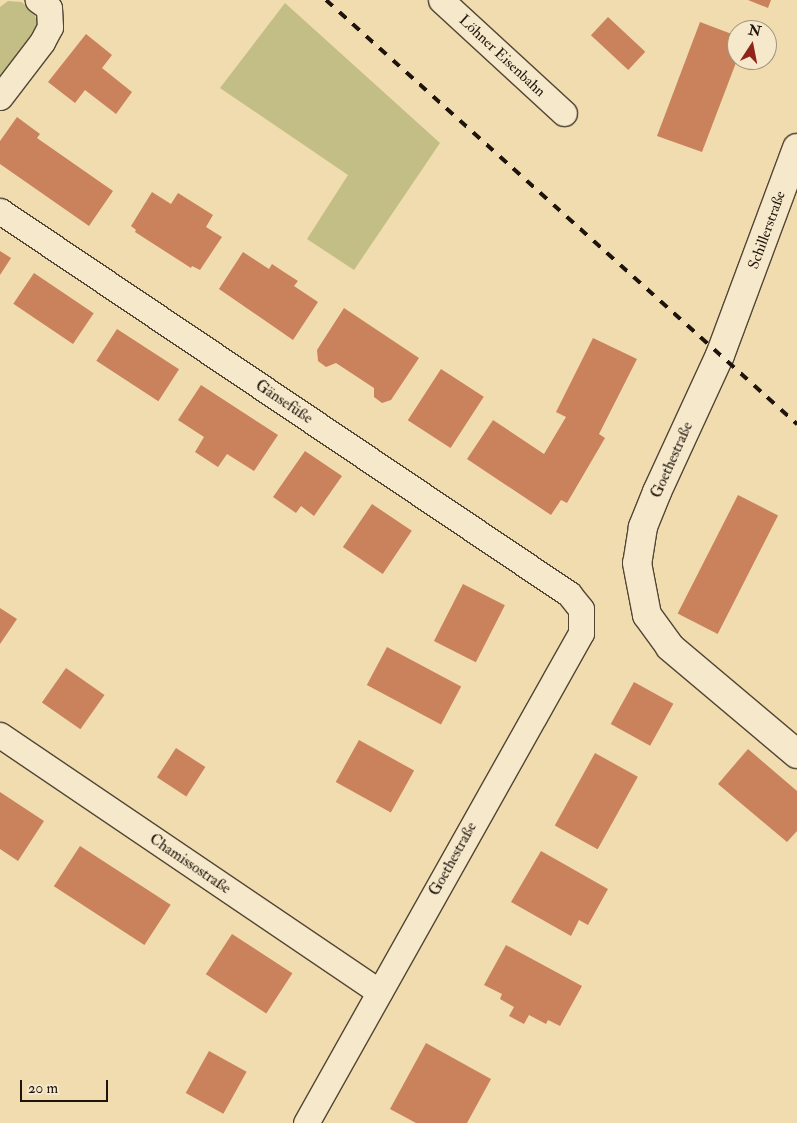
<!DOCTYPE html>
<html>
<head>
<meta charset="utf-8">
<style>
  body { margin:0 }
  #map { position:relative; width:797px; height:1123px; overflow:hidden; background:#f1dcaf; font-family:"IM FELL Double Pica",serif }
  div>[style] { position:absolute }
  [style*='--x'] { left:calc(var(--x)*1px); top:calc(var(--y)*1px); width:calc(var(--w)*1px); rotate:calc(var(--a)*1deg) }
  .green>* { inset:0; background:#c2be85 }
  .building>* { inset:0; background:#c9825c; transform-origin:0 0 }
  .roads { filter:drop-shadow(1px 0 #534634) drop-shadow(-1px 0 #534634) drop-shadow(0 1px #534634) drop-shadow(0 -1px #534634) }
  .minor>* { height:25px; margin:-12.5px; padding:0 12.5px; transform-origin:12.5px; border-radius:12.5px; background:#f6e8cb }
  .secondary>* { height:28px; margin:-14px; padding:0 14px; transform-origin:14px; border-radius:14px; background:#f6e8cb }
  .rail>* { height:4px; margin-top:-2px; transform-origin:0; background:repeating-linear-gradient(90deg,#1e140b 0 9px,transparent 0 18px) }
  span { translate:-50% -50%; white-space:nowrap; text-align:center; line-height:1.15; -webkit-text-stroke:4px #f6e8cb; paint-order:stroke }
  .street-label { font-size:15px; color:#1e140b }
  .north { position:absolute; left:727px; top:20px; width:50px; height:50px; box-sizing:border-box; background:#f6e8cb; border:1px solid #a0937e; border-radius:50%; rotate:11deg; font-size:14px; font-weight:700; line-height:20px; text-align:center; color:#1e140b }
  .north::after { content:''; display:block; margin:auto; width:18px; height:22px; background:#8f2418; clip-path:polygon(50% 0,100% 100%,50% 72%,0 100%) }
  .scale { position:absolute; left:20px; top:1080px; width:88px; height:22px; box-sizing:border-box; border:2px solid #1e140b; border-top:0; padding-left:6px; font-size:15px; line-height:18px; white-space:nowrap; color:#1e140b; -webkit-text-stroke:4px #f6e8cb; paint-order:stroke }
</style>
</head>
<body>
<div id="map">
  <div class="green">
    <div style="clip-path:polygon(8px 1px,21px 2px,32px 9px,37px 21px,35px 33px,0 79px,0 7px)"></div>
    <div style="clip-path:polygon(285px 3px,440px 143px,354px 270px,307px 239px,348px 175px,220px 88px)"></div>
  </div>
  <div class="building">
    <div style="clip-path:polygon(748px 0,771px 0,768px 8px)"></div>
    <div style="left:608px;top:17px;width:51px;height:25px;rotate:43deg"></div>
    <div style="clip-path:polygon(700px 22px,737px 36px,737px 60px,702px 152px,657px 136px)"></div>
    <div style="clip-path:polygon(86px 34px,112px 55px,102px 68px,132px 92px,116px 114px,85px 90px,75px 103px,48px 82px)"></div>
    <div style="clip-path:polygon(17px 117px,40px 134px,37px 138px,113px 191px,89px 226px,0 164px,0 141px)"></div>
    <div style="clip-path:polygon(152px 192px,171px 204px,178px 193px,213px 215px,206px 227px,222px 237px,200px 270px,192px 266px,191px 268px,135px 232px,136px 230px,131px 226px)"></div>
    <div style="clip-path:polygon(0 251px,11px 258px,0 275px)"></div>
    <div style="clip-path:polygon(243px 252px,269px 269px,272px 264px,284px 272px,298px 281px,294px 286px,318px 302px,293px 340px,219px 289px)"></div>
    <div style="left:34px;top:273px;width:72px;height:37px;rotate:34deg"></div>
    <div style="clip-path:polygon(344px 308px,419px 358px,391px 400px,382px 403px,374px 397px,374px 388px,336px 363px,326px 367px,318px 361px,317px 350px)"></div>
    <div style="left:117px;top:329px;width:74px;height:38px;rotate:33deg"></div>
    <div style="clip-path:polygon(593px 338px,637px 359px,599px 434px,605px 438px,567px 503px,561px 500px,551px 515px,467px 459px,493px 420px,544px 454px,566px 417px,556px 412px)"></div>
    <div style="left:441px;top:369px;width:51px;height:61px;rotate:33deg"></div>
    <div style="clip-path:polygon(201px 385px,278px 435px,254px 471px,227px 454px,218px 467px,195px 452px,204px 437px,178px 420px)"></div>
    <div style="clip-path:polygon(305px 451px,342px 476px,314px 516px,301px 506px,296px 513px,273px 497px)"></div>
    <div style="left:738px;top:495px;width:45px;height:133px;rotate:27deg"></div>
    <div style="left:372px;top:504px;width:48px;height:52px;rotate:34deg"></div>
    <div style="left:463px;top:584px;width:47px;height:64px;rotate:27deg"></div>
    <div style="clip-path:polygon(0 608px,17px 619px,0 644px)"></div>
    <div style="left:387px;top:647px;width:84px;height:43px;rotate:28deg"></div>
    <div style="left:66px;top:668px;width:47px;height:42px;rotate:35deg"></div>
    <div style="left:634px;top:682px;width:45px;height:48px;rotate:29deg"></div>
    <div style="left:359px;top:740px;width:63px;height:48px;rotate:29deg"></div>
    <div style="left:176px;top:748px;width:35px;height:35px;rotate:33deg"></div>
    <div style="clip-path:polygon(748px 749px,797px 791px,797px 831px,787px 842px,718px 784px)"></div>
    <div style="left:595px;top:753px;width:49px;height:83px;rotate:29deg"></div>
    <div style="clip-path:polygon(0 792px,44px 821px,18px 861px,0 849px)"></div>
    <div style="left:80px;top:846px;width:108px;height:48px;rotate:33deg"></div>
    <div style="clip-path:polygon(541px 851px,608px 889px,588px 925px,579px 920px,571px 936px,511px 902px)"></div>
    <div style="left:232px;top:934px;width:72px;height:48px;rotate:33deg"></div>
    <div style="clip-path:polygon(506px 945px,582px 986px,560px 1026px,548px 1020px,546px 1024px,529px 1015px,524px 1024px,509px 1016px,514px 1007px,500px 999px,502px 994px,484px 985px)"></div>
    <div style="clip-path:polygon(426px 1043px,491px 1079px,467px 1123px,416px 1123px,390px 1109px)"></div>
    <div style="left:209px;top:1051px;width:43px;height:48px;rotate:29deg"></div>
  </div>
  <div class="roads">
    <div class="minor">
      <div style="--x:441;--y:0;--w:167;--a:42.6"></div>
      <div style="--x:0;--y:97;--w:69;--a:-52.6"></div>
      <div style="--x:42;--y:42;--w:17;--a:-62"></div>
      <div style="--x:50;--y:27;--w:19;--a:-93"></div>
      <div style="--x:49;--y:8;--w:14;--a:-144"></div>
      <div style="--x:0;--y:211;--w:686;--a:33.94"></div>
      <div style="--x:569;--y:594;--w:19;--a:51"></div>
      <div style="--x:581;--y:609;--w:24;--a:90"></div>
      <div style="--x:581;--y:633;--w:562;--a:119.3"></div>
      <div style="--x:0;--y:735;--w:458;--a:34.1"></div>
    </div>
    <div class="secondary">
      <div style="--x:797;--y:148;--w:221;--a:110.4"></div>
      <div style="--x:720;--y:355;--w:151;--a:114.7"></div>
      <div style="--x:657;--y:492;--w:38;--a:112"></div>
      <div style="--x:643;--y:527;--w:36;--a:99"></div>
      <div style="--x:637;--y:563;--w:53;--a:79.1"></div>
      <div style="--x:647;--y:615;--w:39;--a:54"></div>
      <div style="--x:670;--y:647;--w:166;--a:40.1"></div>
    </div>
  </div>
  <div class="rail">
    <div style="--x:326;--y:0;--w:634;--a:41.99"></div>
  </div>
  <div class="street-label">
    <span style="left:502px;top:56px;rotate:43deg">Löhner Eisenbahn</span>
    <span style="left:767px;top:230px;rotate:-70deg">Schillerstraße</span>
    <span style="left:284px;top:402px;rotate:34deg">Gänsefüße</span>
    <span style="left:672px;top:460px;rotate:-66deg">Goethestraße</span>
    <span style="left:453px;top:859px;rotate:-61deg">Goethestraße</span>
    <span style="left:190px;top:864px;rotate:34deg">Chamissostraße</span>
  </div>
  <div class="north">N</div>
  <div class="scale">20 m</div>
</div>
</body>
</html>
